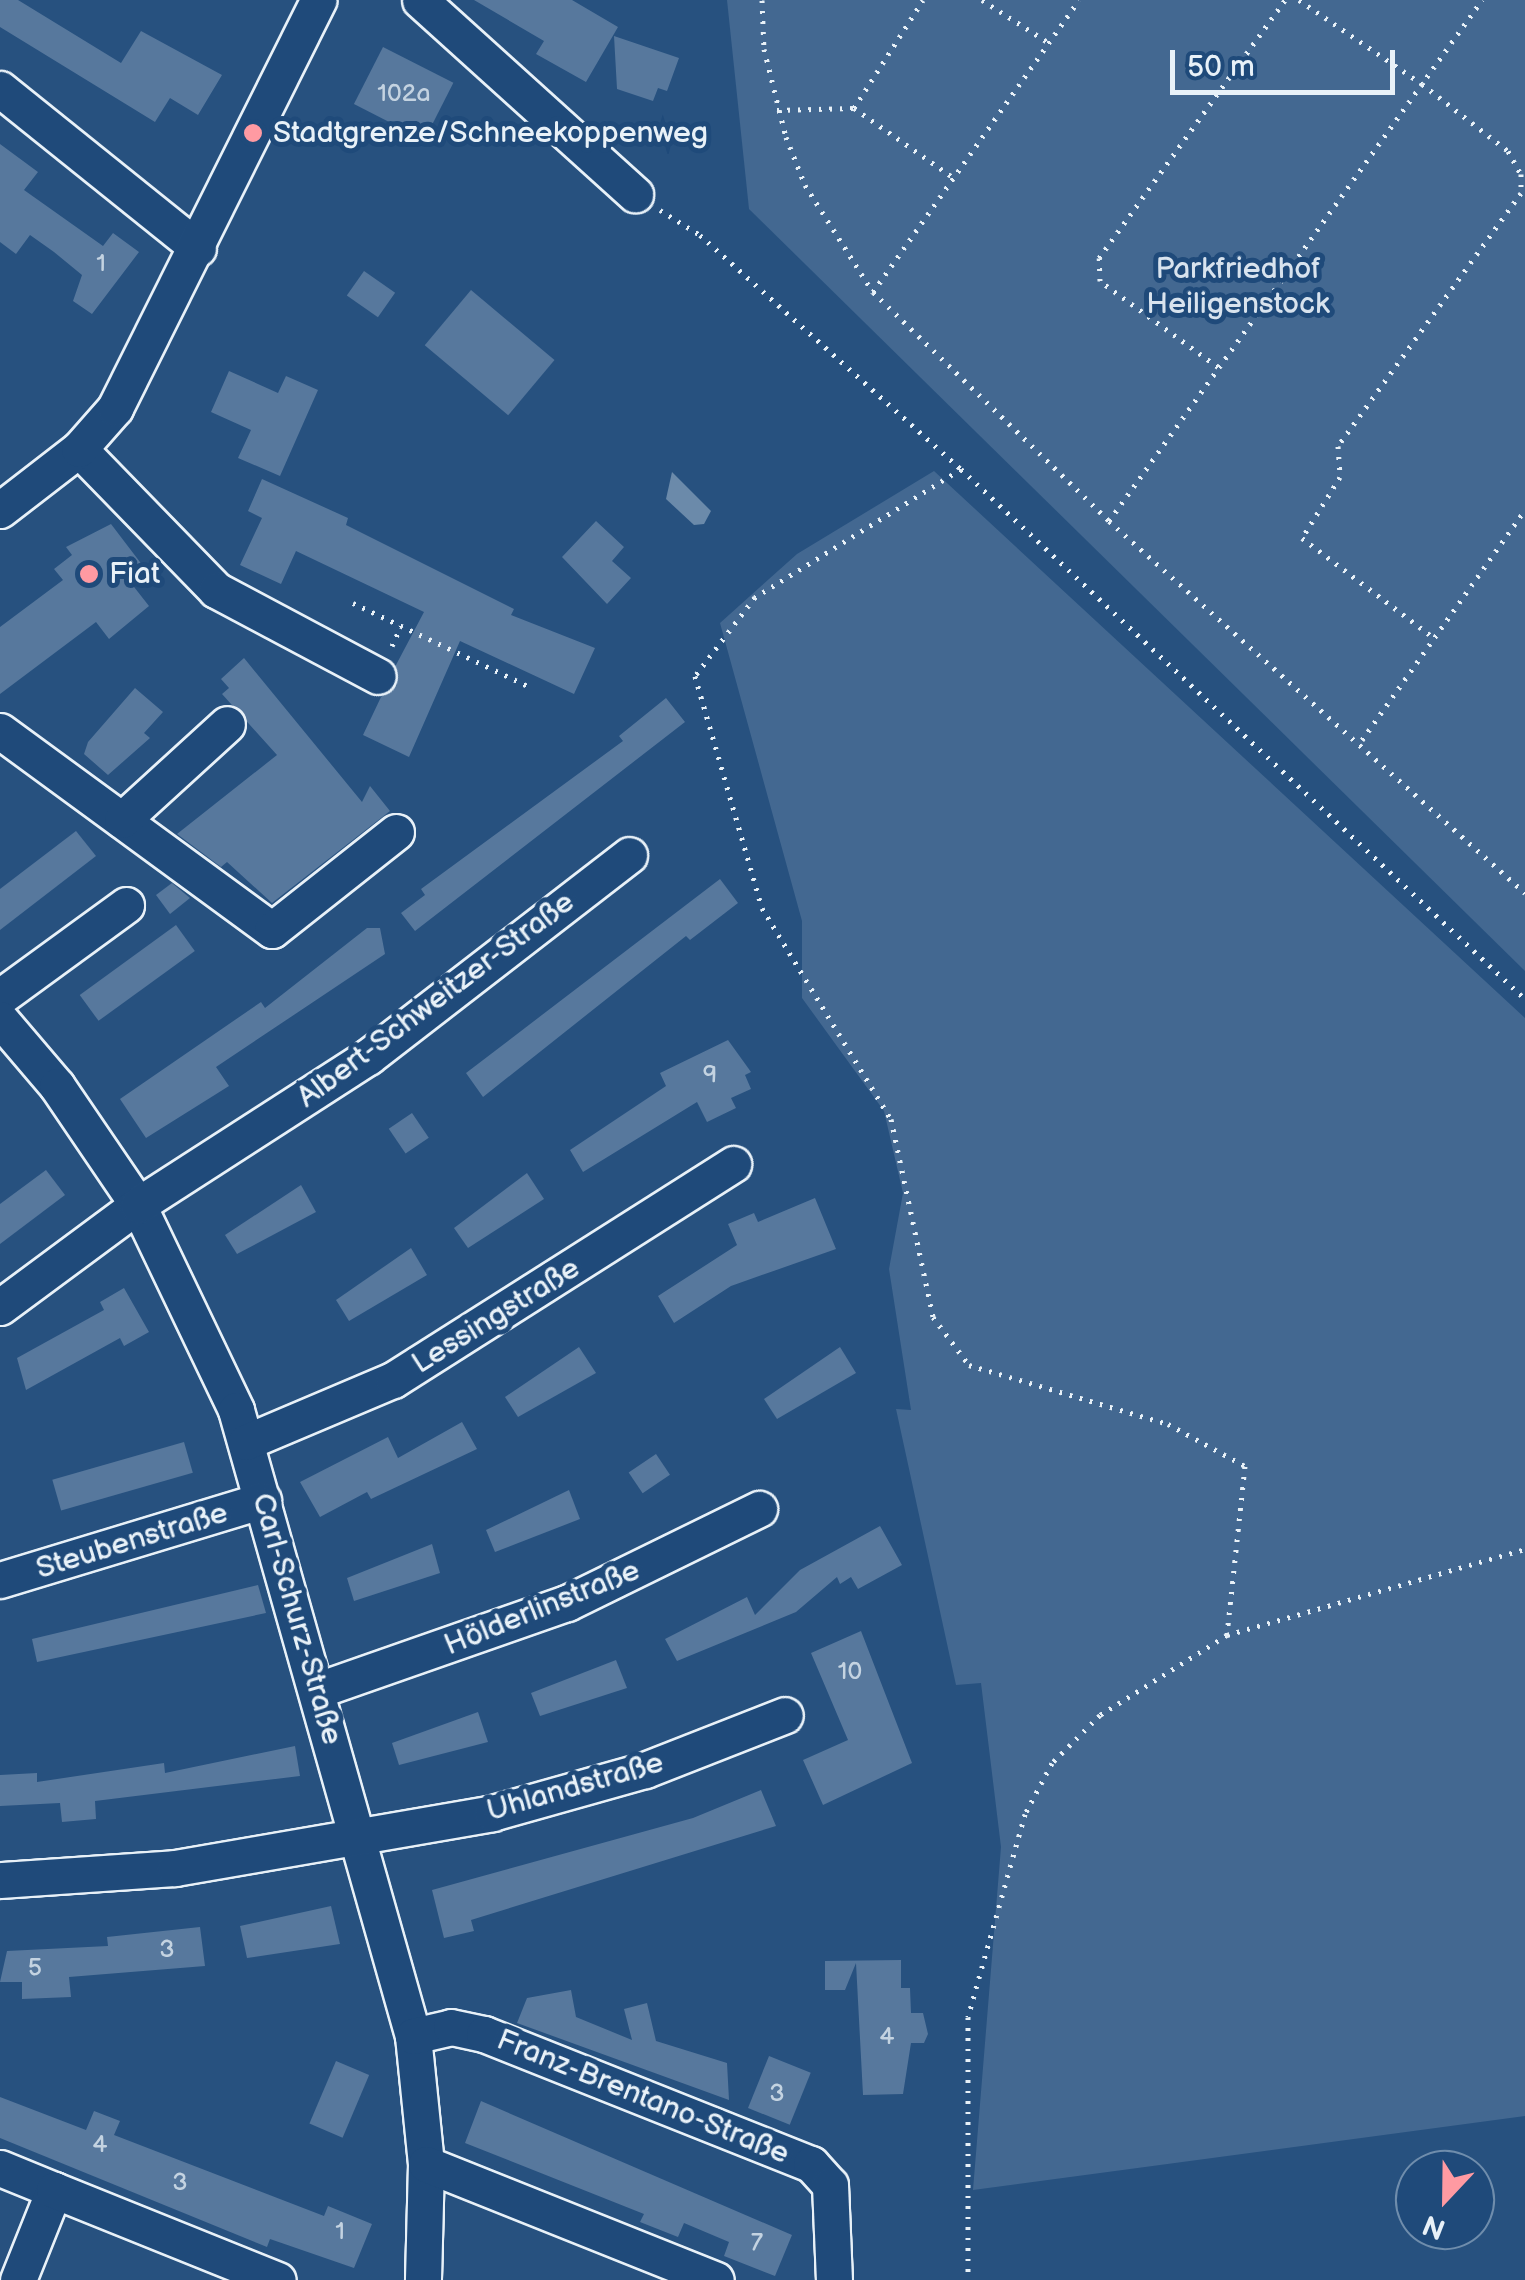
<!DOCTYPE html>
<html>
<head>
<meta charset="utf-8">
<style>
  body { margin:0 }
  #map { position:relative; width:1525px; height:2280px; overflow:hidden; background:#27517f; font-family:"Balsamiq Sans",sans-serif }
  div>[style] { position:absolute }
  [style*='--x'] { left:calc(var(--x)*1px); top:calc(var(--y)*1px); width:calc(var(--w)*1px); rotate:calc(var(--a)*1deg) }
  .green>* { inset:0; background:#436891 }
  .water>* { inset:0; background:#6b8aaa }
  .building>* { inset:0; background:#57789d; transform-origin:0 0 }
  .path>* { height:5px; margin-top:-2.5px; transform-origin:0; background:repeating-linear-gradient(90deg,#e8f1f8 0 2.5px,transparent 0 10.5px) }
  .roads { filter:drop-shadow(2px 0 #e8f1f8) drop-shadow(-2px 0 #e8f1f8) drop-shadow(0 2px #e8f1f8) drop-shadow(0 -2px #e8f1f8) }
  .minor>* { height:35px; margin:-17.5px; padding:0 17.5px; transform-origin:17.5px; border-radius:17.5px; background:#1f4a7a }
  .dots>* { width:28px; height:28px; translate:-50% -50%; box-sizing:border-box; border:5px solid #1f4a7a; border-radius:50% }
  span { translate:-50% -50%; white-space:nowrap; text-align:center; line-height:1.15; -webkit-text-stroke:10px #1f4a7a; paint-order:stroke }
  .number-label { font-size:25px; color:#c4d3e1 }
  .number-label span { -webkit-text-stroke-width:0 }
  .poi-label { font-size:30px; color:#e8f1f8 }
  .left { translate:0 -50%; text-align:left }
  .park-label { font-size:30px; color:#d8e3ee }
  .street-label { font-size:30px; color:#e8f1f8 }
  .north { position:absolute; left:1395px; top:2150px; width:100px; height:100px; box-sizing:border-box; background:#1f4a7a; border:2px solid #6f8dac; border-radius:50%; rotate:202deg; font-size:28px; font-weight:700; line-height:40px; text-align:center; color:#e8f1f8 }
  .north::after { content:''; display:block; margin:auto; width:35px; height:45px; background:#ff9aa2; clip-path:polygon(50% 0,100% 100%,50% 72%,0 100%) }
  .scale { position:absolute; left:1170px; top:50px; width:225px; height:45px; box-sizing:border-box; border:5px solid #e8f1f8; border-top:0; padding-left:12px; font-size:30px; line-height:35px; white-space:nowrap; color:#e8f1f8; -webkit-text-stroke:8px #1f4a7a; paint-order:stroke }
</style>
</head>
<body>
<div id="map">
  <div class="green">
    <div style="clip-path:polygon(727px 0,1525px 0,1525px 971px,749px 209px)"></div>
    <div style="clip-path:polygon(934px 471px,1525px 1018px,1525px 2116px,973px 2190px,1001px 1847px,981px 1683px,956px 1685px,896px 1409px,911px 1410px,889px 1269px,903px 1193px,884px 1111px,802px 998px,802px 921px,720px 623px,797px 554px)"></div>
  </div>
  <div class="water">
    <div style="clip-path:polygon(672px 472px,711px 511px,704px 524px,694px 525px,666px 499px)"></div>
  </div>
  <div class="building">
    <div style="clip-path:polygon(0 0,18px 0,121px 63px,141px 31px,222px 75px,198px 115px,170px 98px,155px 122px,0 27px)"></div>
    <div style="clip-path:polygon(474px 0,572px 0,618px 27px,586px 82px,536px 54px,544px 41px)"></div>
    <div style="clip-path:polygon(614px 36px,679px 58px,667px 91px,658px 88px,653px 101px,617px 89px)"></div>
    <div style="left:383px;top:47px;width:79px;height:64px;rotate:27deg"></div>
    <div style="clip-path:polygon(0 144px,38px 172px,24px 190px,103px 246px,113px 233px,139px 252px,92px 314px,73px 301px,82px 275px,54px 252px,30px 235px,16px 254px,0 242px)"></div>
    <div style="left:364px;top:271px;width:38px;height:30px;rotate:35deg"></div>
    <div style="left:471px;top:290px;width:109px;height:72px;rotate:40deg"></div>
    <div style="clip-path:polygon(229px 371px,278px 393px,286px 376px,318px 390px,280px 476px,238px 458px,251px 430px,211px 412px)"></div>
    <div style="clip-path:polygon(262px 479px,348px 518px,346px 525px,514px 609px,511px 615px,595px 648px,574px 694px,460px 641px,409px 757px,363px 735px,381px 697px,397px 685px,396px 665px,424px 612px,296px 551px,281px 584px,240px 565px,262px 518px,248px 511px)"></div>
    <div style="clip-path:polygon(596px 521px,624px 547px,612px 561px,631px 578px,607px 604px,562px 557px)"></div>
    <div style="clip-path:polygon(111px 524px,143px 566px,127px 578px,149px 606px,109px 639px,96px 622px,0 694px,0 627px,63px 580px,54px 569px,72px 555px,66px 547px)"></div>
    <div style="clip-path:polygon(244px 658px,362px 802px,370px 786px,390px 811px,272px 903px,227px 862px,221px 867px,177px 834px,277px 755px,222px 694px,229px 688px,221px 679px)"></div>
    <div style="clip-path:polygon(135px 688px,163px 712px,144px 733px,150px 738px,108px 775px,84px 754px,88px 742px)"></div>
    <div style="clip-path:polygon(666px 698px,685px 722px,415px 931px,401px 913px,425px 895px,421px 889px,623px 741px,619px 736px)"></div>
    <div style="clip-path:polygon(76px 831px,96px 856px,0 930px,0 889px)"></div>
    <div style="clip-path:polygon(720px 879px,738px 903px,690px 940px,686px 936px,483px 1097px,466px 1073px)"></div>
    <div style="clip-path:polygon(172px 883px,190px 898px,170px 914px,156px 895px)"></div>
    <div style="left:176px;top:925px;width:32px;height:119px;rotate:54deg"></div>
    <div style="clip-path:polygon(367px 928px,380px 928px,385px 954px,216px 1067px,229px 1086px,146px 1138px,120px 1099px,261px 1002px,265px 1008px)"></div>
    <div style="clip-path:polygon(728px 1040px,751px 1072px,745px 1075px,751px 1089px,731px 1098px,736px 1108px,707px 1122px,697px 1102px,583px 1172px,570px 1150px,666px 1086px,660px 1073px)"></div>
    <div style="left:412px;top:1113px;width:30px;height:28px;rotate:56deg"></div>
    <div style="clip-path:polygon(46px 1170px,65px 1195px,0 1244px,0 1204px)"></div>
    <div style="clip-path:polygon(527px 1173px,544px 1199px,468px 1248px,454px 1228px)"></div>
    <div style="clip-path:polygon(301px 1185px,316px 1212px,237px 1254px,225px 1235px)"></div>
    <div style="clip-path:polygon(815px 1198px,836px 1249px,731px 1286px,674px 1323px,658px 1296px,737px 1245px,728px 1224px,754px 1213px,758px 1222px)"></div>
    <div style="clip-path:polygon(411px 1248px,427px 1275px,349px 1321px,336px 1300px)"></div>
    <div style="clip-path:polygon(124px 1288px,149px 1332px,124px 1346px,120px 1338px,26px 1390px,17px 1358px,104px 1310px,100px 1302px)"></div>
    <div style="clip-path:polygon(579px 1347px,596px 1373px,518px 1417px,505px 1397px)"></div>
    <div style="clip-path:polygon(840px 1347px,856px 1373px,777px 1419px,764px 1399px)"></div>
    <div style="clip-path:polygon(462px 1422px,477px 1449px,371px 1499px,367px 1492px,320px 1517px,300px 1482px,388px 1437px,398px 1458px)"></div>
    <div style="left:184px;top:1442px;width:32px;height:137px;rotate:74deg"></div>
    <div style="left:656px;top:1454px;width:25px;height:33px;rotate:56deg"></div>
    <div style="clip-path:polygon(569px 1490px,580px 1519px,495px 1552px,486px 1530px)"></div>
    <div style="clip-path:polygon(880px 1526px,902px 1565px,858px 1589px,851px 1577px,840px 1584px,837px 1577px,796px 1612px,677px 1661px,665px 1639px,747px 1597px,755px 1615px,800px 1570px)"></div>
    <div style="clip-path:polygon(432px 1544px,440px 1573px,354px 1601px,347px 1578px)"></div>
    <div style="clip-path:polygon(258px 1585px,266px 1613px,37px 1662px,32px 1639px)"></div>
    <div style="clip-path:polygon(861px 1631px,912px 1763px,823px 1805px,803px 1760px,848px 1740px,811px 1653px)"></div>
    <div style="clip-path:polygon(616px 1660px,627px 1688px,540px 1716px,531px 1693px)"></div>
    <div style="clip-path:polygon(478px 1712px,488px 1742px,399px 1765px,392px 1743px)"></div>
    <div style="clip-path:polygon(295px 1746px,300px 1776px,95px 1801px,96px 1819px,62px 1822px,60px 1803px,0 1806px,0 1775px,37px 1773px,37px 1782px,164px 1763px,165px 1773px)"></div>
    <div style="clip-path:polygon(761px 1790px,776px 1826px,471px 1920px,474px 1931px,444px 1938px,432px 1890px,693px 1818px)"></div>
    <div style="clip-path:polygon(331px 1906px,340px 1944px,247px 1958px,240px 1926px)"></div>
    <div style="clip-path:polygon(200px 1927px,205px 1966px,69px 1977px,71px 1997px,22px 1999px,22px 1982px,0 1982px,7px 1951px,108px 1946px,107px 1937px)"></div>
    <div style="clip-path:polygon(901px 1960px,901px 1988px,910px 1988px,911px 2013px,923px 2013px,928px 2034px,924px 2043px,911px 2043px,903px 2094px,863px 2095px,856px 1963px,845px 1990px,825px 1990px,825px 1961px)"></div>
    <div style="clip-path:polygon(571px 1990px,576px 2017px,632px 2040px,624px 2009px,647px 2003px,656px 2041px,727px 2063px,729px 2100px,517px 2023px,527px 1998px)"></div>
    <div style="left:769px;top:2056px;width:45px;height:56px;rotate:22deg"></div>
    <div style="left:336px;top:2061px;width:36px;height:68px;rotate:23deg"></div>
    <div style="clip-path:polygon(0 2097px,86px 2130px,94px 2111px,120px 2121px,114px 2135px,324px 2216px,328px 2206px,372px 2224px,354px 2268px,270px 2239px,267px 2247px,0 2138px)"></div>
    <div style="clip-path:polygon(481px 2101px,792px 2235px,775px 2276px,724px 2256px,729px 2242px,684px 2223px,678px 2237px,640px 2222px,644px 2214px,465px 2143px)"></div>
  </div>
  <div class="path">
    <div style="--x:762;--y:0;--w:49;--a:87.7"></div>
    <div style="--x:764;--y:49;--w:91;--a:76"></div>
    <div style="--x:786;--y:137;--w:52;--a:68.4"></div>
    <div style="--x:805;--y:185;--w:127;--a:57.6"></div>
    <div style="--x:873;--y:292;--w:329;--a:44.1"></div>
    <div style="--x:1109;--y:521;--w:558;--a:41.8"></div>
    <div style="--x:982;--y:0;--w:80;--a:32.7"></div>
    <div style="--x:1299;--y:0;--w:149;--a:34.3"></div>
    <div style="--x:1422;--y:84;--w:109;--a:37.9"></div>
    <div style="--x:1508;--y:151;--w:26;--a:61"></div>
    <div style="--x:1521;--y:174;--w:19;--a:90"></div>
    <div style="--x:1521;--y:193;--w:312;--a:125.9"></div>
    <div style="--x:1338;--y:446;--w:31;--a:86"></div>
    <div style="--x:1340;--y:477;--w:72;--a:121.9"></div>
    <div style="--x:1302;--y:538;--w:166;--a:37.1"></div>
    <div style="--x:854;--y:108;--w:128;--a:-57.4"></div>
    <div style="--x:777;--y:110;--w:77;--a:-1.5"></div>
    <div style="--x:854;--y:108;--w:122;--a:35"></div>
    <div style="--x:660;--y:210;--w:47;--a:32"></div>
    <div style="--x:700;--y:235;--w:351;--a:41.9"></div>
    <div style="--x:961;--y:469;--w:774;--a:43.22"></div>
    <div style="--x:873;--y:292;--w:357;--a:-54.8"></div>
    <div style="--x:1218;--y:367;--w:146;--a:-143.9"></div>
    <div style="--x:1100;--y:281;--w:23;--a:-92"></div>
    <div style="--x:1099;--y:258;--w:318;--a:-54.2"></div>
    <div style="--x:961;--y:469;--w:243;--a:148.1"></div>
    <div style="--x:755;--y:597;--w:99;--a:127.2"></div>
    <div style="--x:695;--y:676;--w:241;--a:73.9"></div>
    <div style="--x:762;--y:908;--w:247;--a:58.6"></div>
    <div style="--x:891;--y:1119;--w:202;--a:78"></div>
    <div style="--x:933;--y:1317;--w:60;--a:53.1"></div>
    <div style="--x:969;--y:1365;--w:208;--a:16.5"></div>
    <div style="--x:1168;--y:1424;--w:88;--a:28.6"></div>
    <div style="--x:1245;--y:1466;--w:170;--a:96.1"></div>
    <div style="--x:1227;--y:1635;--w:150;--a:147.8"></div>
    <div style="--x:1100;--y:1715;--w:68;--a:135"></div>
    <div style="--x:1052;--y:1763;--w:58;--a:117.9"></div>
    <div style="--x:1025;--y:1814;--w:211;--a:105.7"></div>
    <div style="--x:968;--y:2017;--w:263;--a:90"></div>
    <div style="--x:1109;--y:521;--w:641;--a:-54.4"></div>
    <div style="--x:353;--y:603;--w:198;--a:25.4"></div>
    <div style="--x:392;--y:646;--w:22;--a:-66"></div>
    <div style="--x:1362;--y:740;--w:282;--a:-54.7"></div>
    <div style="--x:1227;--y:1635;--w:310;--a:-16.1"></div>
  </div>
  <div class="roads">
    <div class="minor">
      <div style="--x:420;--y:0;--w:290;--a:42.1"></div>
      <div style="--x:0;--y:89;--w:254;--a:38.8"></div>
      <div style="--x:79;--y:449;--w:197;--a:45.8"></div>
      <div style="--x:216;--y:590;--w:183;--a:28"></div>
      <div style="--x:0;--y:510;--w:100;--a:-37.7"></div>
      <div style="--x:79;--y:449;--w:55;--a:-48.7"></div>
      <div style="--x:115;--y:408;--w:456;--a:-63.5"></div>
      <div style="--x:0;--y:731;--w:337;--a:36.2"></div>
      <div style="--x:272;--y:930;--w:158;--a:-38.3"></div>
      <div style="--x:122;--y:820;--w:142;--a:-42.4"></div>
      <div style="--x:0;--y:997;--w:156;--a:-36.1"></div>
      <div style="--x:0;--y:1019;--w:88;--a:49.6"></div>
      <div style="--x:57;--y:1086;--w:144;--a:55.8"></div>
      <div style="--x:138;--y:1205;--w:227;--a:64.4"></div>
      <div style="--x:236;--y:1410;--w:651;--a:74.21"></div>
      <div style="--x:413;--y:2036;--w:129;--a:84.2"></div>
      <div style="--x:426;--y:2164;--w:116;--a:91.5"></div>
      <div style="--x:0;--y:1307;--w:172;--a:-36.5"></div>
      <div style="--x:138;--y:1205;--w:274;--a:-32.8"></div>
      <div style="--x:368;--y:1057;--w:330;--a:-37.7"></div>
      <div style="--x:246;--y:1442;--w:160;--a:-22.9"></div>
      <div style="--x:393;--y:1380;--w:403;--a:-32.4"></div>
      <div style="--x:0;--y:1580;--w:275;--a:-16.9"></div>
      <div style="--x:318;--y:1690;--w:264;--a:-19.3"></div>
      <div style="--x:567;--y:1603;--w:214;--a:-26.1"></div>
      <div style="--x:0;--y:1880;--w:175;--a:-3.9"></div>
      <div style="--x:175;--y:1868;--w:322;--a:-9.8"></div>
      <div style="--x:492;--y:1813;--w:159;--a:-15.7"></div>
      <div style="--x:645;--y:1770;--w:150;--a:-21.4"></div>
      <div style="--x:413;--y:2036;--w:39;--a:-13"></div>
      <div style="--x:451;--y:2027;--w:34;--a:12"></div>
      <div style="--x:484;--y:2034;--w:352;--a:21.7"></div>
      <div style="--x:811;--y:2164;--w:28;--a:48"></div>
      <div style="--x:830;--y:2185;--w:95;--a:87.6"></div>
      <div style="--x:426;--y:2164;--w:312;--a:21.8"></div>
      <div style="--x:0;--y:2168;--w:58;--a:22.2"></div>
      <div style="--x:18;--y:2280;--w:97;--a:-68.2"></div>
      <div style="--x:54;--y:2190;--w:241;--a:21.9"></div>
    </div>
  </div>
  <div class="dots">
    <div style="left:253px;top:133px;background:#ff9aa2"></div>
    <div style="left:89px;top:574px;background:#ff9aa2"></div>
  </div>
  <div class="number-label">
    <span style="left:404px;top:94px">102a</span>
    <span style="left:101px;top:264px">1</span>
    <span style="left:710px;top:1075px">9</span>
    <span style="left:850px;top:1672px">10</span>
    <span style="left:167px;top:1950px">3</span>
    <span style="left:35px;top:1968px">5</span>
    <span style="left:887px;top:2037px">4</span>
    <span style="left:777px;top:2094px">3</span>
    <span style="left:100px;top:2145px">4</span>
    <span style="left:180px;top:2183px">3</span>
    <span style="left:340px;top:2232px">1</span>
    <span style="left:757px;top:2243px">7</span>
  </div>
  <div class="poi-label">
    <span class="left" style="left:273px;top:133px">Stadtgrenze/Schneekoppenweg</span>
    <span class="left" style="left:109px;top:574px">Fiat</span>
  </div>
  <div class="park-label">
    <span style="left:1238px;top:286px">Parkfriedhof<br>Heiligenstock</span>
  </div>
  <div class="street-label">
    <span style="left:436px;top:1000px;rotate:-37deg">Albert-Schweitzer-Straße</span>
    <span style="left:496px;top:1316px;rotate:-32deg">Lessingstraße</span>
    <span style="left:132px;top:1541px;rotate:-17deg">Steubenstraße</span>
    <span style="left:542px;top:1608px;rotate:-22deg">Hölderlinstraße</span>
    <span style="left:297px;top:1619px;rotate:74deg">Carl-Schurz-Straße</span>
    <span style="left:575px;top:1787px;rotate:-16deg">Uhlandstraße</span>
    <span style="left:643px;top:2097px;rotate:22deg">Franz-Brentano-Straße</span>
  </div>
  <div class="north">N</div>
  <div class="scale">50 m</div>
</div>
</body>
</html>
